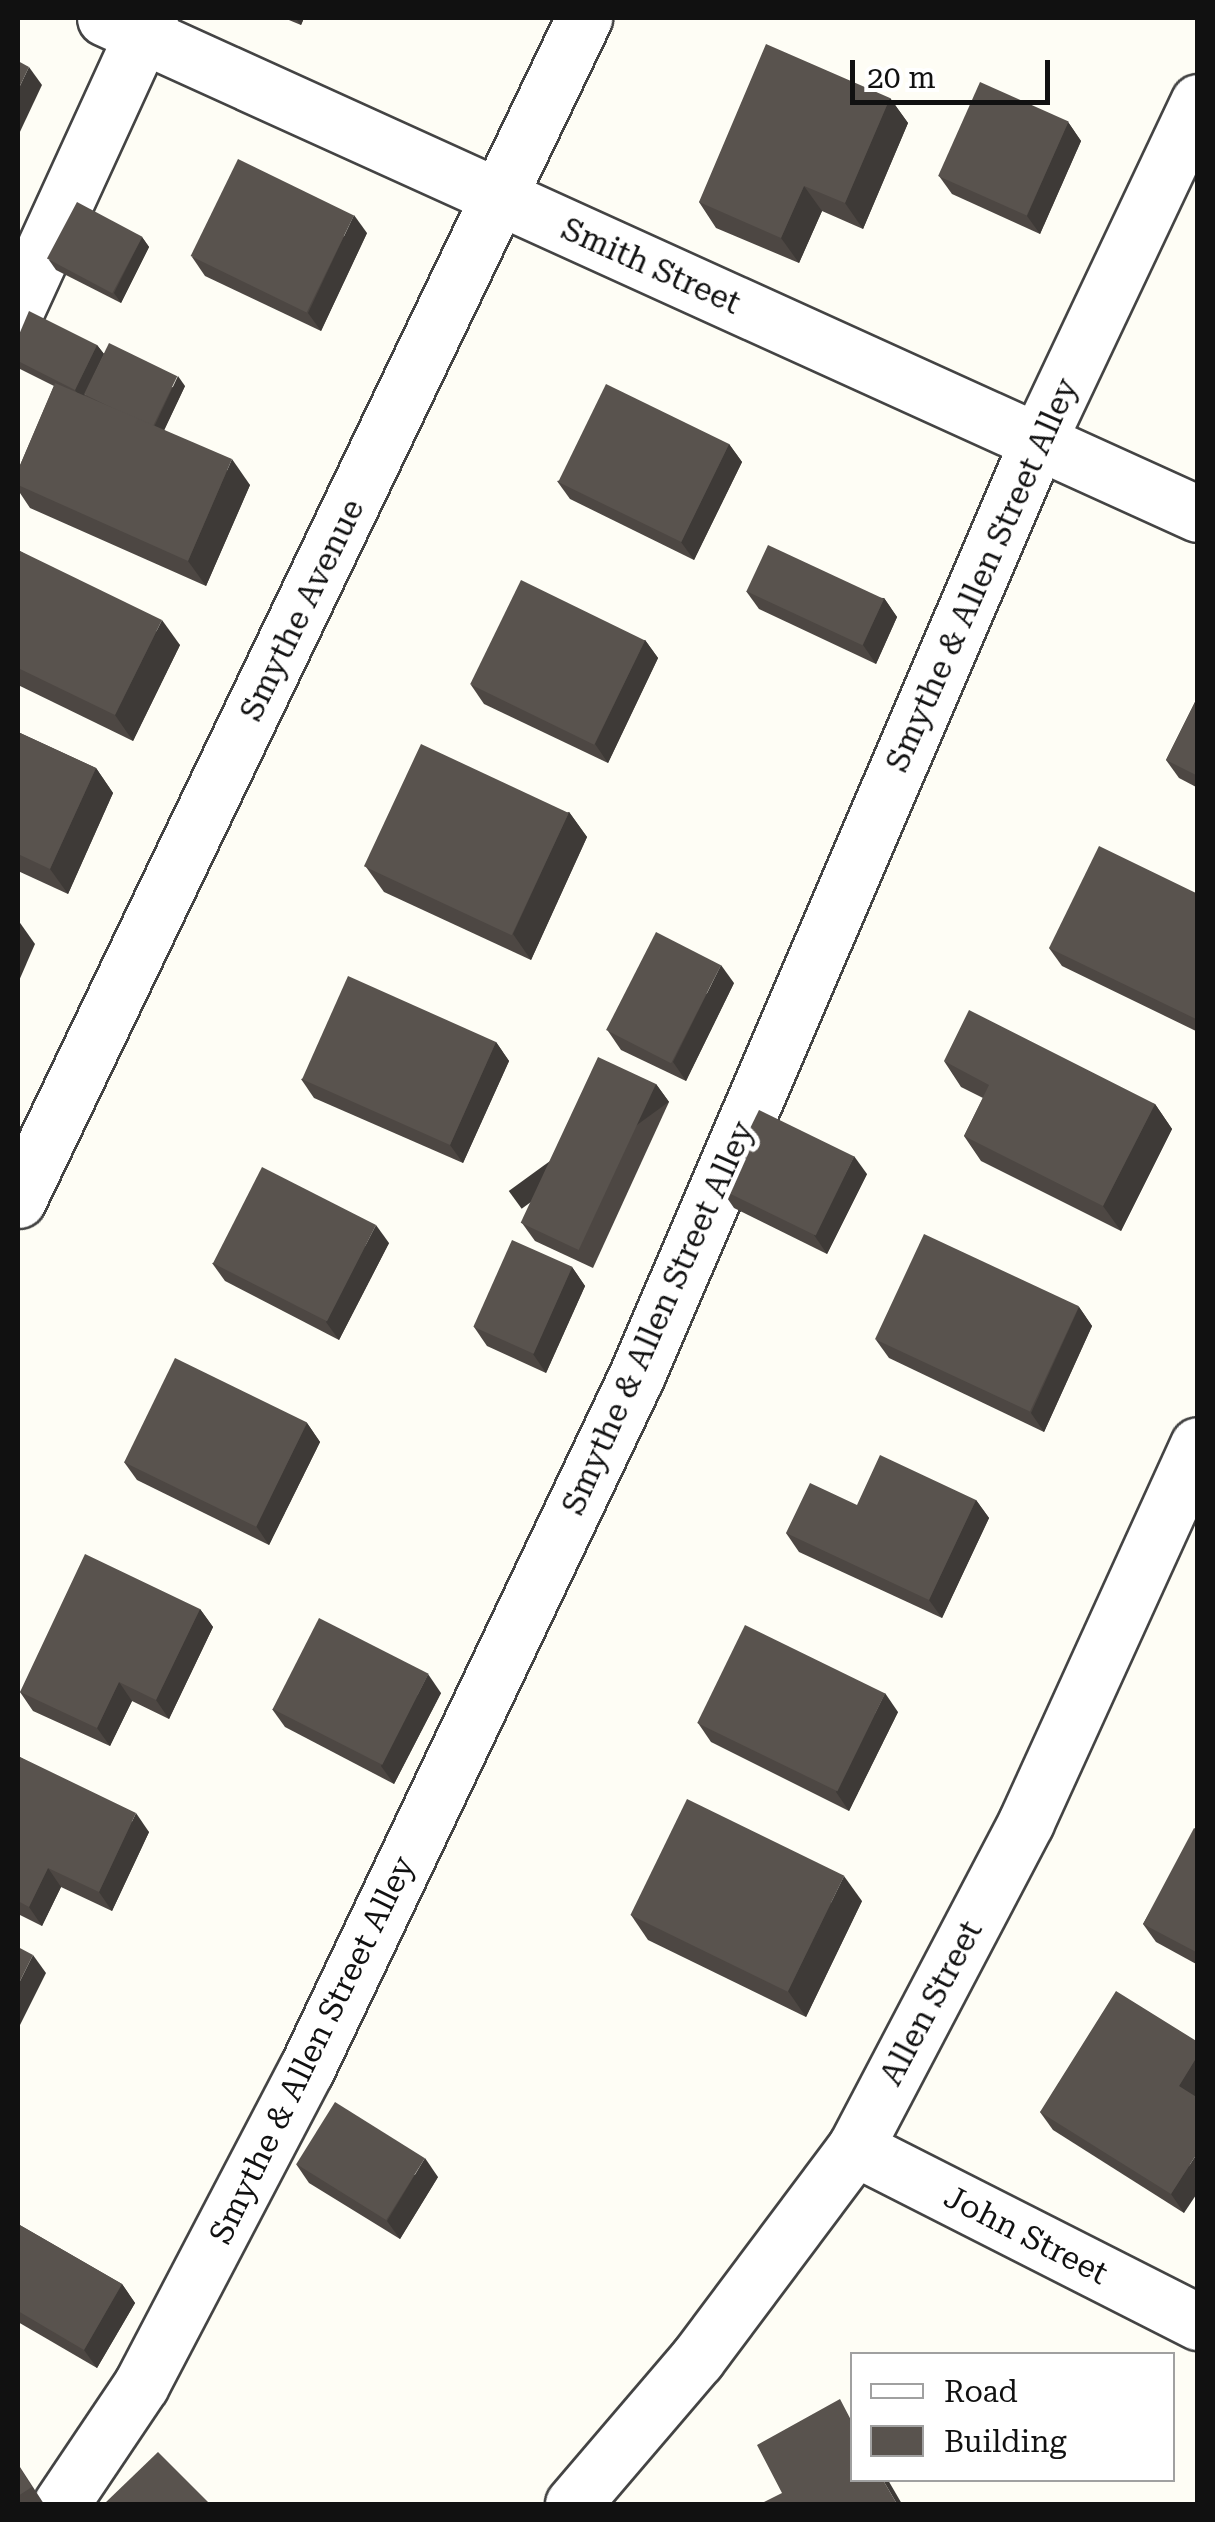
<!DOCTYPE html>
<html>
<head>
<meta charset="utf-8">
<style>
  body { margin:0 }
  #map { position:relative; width:1215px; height:2522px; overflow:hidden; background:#fefdf5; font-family:"Roboto Serif",serif }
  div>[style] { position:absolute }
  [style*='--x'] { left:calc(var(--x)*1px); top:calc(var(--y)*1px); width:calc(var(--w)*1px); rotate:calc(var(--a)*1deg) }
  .roads { filter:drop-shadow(2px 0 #444) drop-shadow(-2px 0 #444) drop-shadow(0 2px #444) drop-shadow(0 -2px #444) }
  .minor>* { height:55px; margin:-27.5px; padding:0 27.5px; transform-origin:27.5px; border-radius:27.5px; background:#fff }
  .wall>* { inset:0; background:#4d4743 }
  .shaded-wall>* { inset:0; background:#3e3a37; transform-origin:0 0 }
  .building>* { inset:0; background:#59534e; transform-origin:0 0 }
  span { translate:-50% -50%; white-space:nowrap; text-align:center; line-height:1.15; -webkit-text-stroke:10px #fff; paint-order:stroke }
  .street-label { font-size:32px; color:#111 }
  .frame { position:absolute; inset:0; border:20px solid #111; pointer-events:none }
  .legend { position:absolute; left:850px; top:2352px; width:325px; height:130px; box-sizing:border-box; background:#fff; border:2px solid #a0a0a0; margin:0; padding:12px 18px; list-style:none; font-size:30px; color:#111 }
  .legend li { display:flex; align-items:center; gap:20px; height:50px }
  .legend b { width:50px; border:2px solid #a0a0a0 }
  .scale { position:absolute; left:850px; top:60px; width:200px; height:45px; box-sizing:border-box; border:5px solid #111; border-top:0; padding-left:12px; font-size:30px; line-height:35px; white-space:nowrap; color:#111; -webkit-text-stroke:8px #fff; paint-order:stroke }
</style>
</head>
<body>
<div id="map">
  <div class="roads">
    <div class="minor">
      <div style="--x:105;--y:18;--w:1200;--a:24.41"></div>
      <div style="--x:18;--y:306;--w:317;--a:-65.4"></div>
      <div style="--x:18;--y:1200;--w:1311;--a:-64.41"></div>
      <div style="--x:855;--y:2148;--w:385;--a:26.9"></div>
      <div style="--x:61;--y:2504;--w:143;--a:-56.1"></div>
      <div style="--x:141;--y:2385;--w:356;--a:-62.4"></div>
      <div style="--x:306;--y:2070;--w:768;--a:-64.54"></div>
      <div style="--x:636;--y:1377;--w:1019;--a:-66.76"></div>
      <div style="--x:1038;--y:441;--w:375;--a:-64.7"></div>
      <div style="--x:573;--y:2504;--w:191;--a:-49.5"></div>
      <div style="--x:697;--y:2359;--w:264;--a:-53.2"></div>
      <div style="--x:855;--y:2148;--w:368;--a:-62.3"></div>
      <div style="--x:1026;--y:1822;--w:414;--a:-65.5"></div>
    </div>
  </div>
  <div class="wall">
    <div style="clip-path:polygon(284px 18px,304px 18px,301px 25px)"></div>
    <div style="clip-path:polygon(890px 98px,908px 123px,863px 229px,822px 211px,799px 263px,716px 228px,699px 202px)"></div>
    <div style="clip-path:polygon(1068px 122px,1081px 141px,1040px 234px,952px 194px,939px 176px)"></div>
    <div style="clip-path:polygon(367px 233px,321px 331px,205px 276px,192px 257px)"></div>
    <div style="clip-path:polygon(142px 237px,149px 247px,121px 303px,56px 270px,49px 260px)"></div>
    <div style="clip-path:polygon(18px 337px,97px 345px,104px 354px,85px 395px,185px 386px,164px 430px,250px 485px,206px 586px,30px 508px,18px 490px,18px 470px,54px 386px,18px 368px)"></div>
    <div style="clip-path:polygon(729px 444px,742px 462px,694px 560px,570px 499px,557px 481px)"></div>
    <div style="clip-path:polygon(18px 550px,180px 645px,133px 741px,18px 685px)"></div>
    <div style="clip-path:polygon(746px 591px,884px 598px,897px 617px,876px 664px,759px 609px)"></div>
    <div style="clip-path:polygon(645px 640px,658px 658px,608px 763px,484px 704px,471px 685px)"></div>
    <div style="clip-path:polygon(1198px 696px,1198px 788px,1179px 778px,1166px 760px)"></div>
    <div style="clip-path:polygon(18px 732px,96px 768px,113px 793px,68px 894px,18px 871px)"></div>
    <div style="clip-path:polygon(569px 812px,587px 837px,531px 960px,384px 892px,366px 867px)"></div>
    <div style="clip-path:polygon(1198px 894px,1198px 1032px,1062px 966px,1049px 948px)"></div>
    <div style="clip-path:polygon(734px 983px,686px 1081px,621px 1050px,608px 1031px)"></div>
    <div style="clip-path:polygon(496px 1042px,509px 1061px,463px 1163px,314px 1098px,301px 1079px)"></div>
    <div style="clip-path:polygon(944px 1061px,1155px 1104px,1172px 1129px,1121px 1231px,981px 1161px,964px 1136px,983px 1098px,961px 1087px)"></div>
    <div style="clip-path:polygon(656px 1084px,669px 1102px,593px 1268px,535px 1241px,522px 1223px)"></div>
    <div style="clip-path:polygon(867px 1174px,827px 1254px,734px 1208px,721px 1189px)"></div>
    <div style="clip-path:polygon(389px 1243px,339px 1340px,225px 1281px,212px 1263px)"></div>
    <div style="clip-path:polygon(572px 1267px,585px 1286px,546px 1373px,487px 1346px,474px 1327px)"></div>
    <div style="clip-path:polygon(1079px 1307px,1092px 1326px,1044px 1432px,889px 1358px,876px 1340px)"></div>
    <div style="clip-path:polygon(307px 1423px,320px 1442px,269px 1545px,137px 1480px,124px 1462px)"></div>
    <div style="clip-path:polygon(976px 1500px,989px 1518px,942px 1618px,799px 1552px,786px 1533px,857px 1505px)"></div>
    <div style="clip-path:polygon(200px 1609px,213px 1627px,169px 1719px,132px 1701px,110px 1746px,33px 1711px,20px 1692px)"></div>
    <div style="clip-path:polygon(441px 1693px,394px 1784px,285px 1727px,272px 1709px)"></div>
    <div style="clip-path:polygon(898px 1712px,849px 1811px,711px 1742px,698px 1723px)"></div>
    <div style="clip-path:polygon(18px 1756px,149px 1832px,112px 1911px,61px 1887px,42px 1926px,18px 1914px)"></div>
    <div style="clip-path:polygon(1198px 1830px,1198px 1965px,1156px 1942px,1143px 1924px)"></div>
    <div style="clip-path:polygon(862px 1901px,806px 2017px,648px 1940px,631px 1915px)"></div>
    <div style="clip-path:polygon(1198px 2042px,1198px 2095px,1184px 2213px,1053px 2130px,1040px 2112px)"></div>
    <div style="clip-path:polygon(296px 2164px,438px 2177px,400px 2239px,309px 2183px)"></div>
    <div style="clip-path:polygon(18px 2224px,122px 2284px,135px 2303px,97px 2368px,18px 2322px)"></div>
    <div style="clip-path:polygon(18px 2464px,44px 2504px,18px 2504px)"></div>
  </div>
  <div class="shaded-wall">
    <div style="clip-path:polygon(295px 18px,304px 18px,301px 25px)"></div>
    <div style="clip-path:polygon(29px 67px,42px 85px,18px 136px,18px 90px)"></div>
    <div style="clip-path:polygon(890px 98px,908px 123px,863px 229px,845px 203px)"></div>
    <div style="clip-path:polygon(1068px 122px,1081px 141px,1040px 234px,1027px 216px)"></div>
    <div style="clip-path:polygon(804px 186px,822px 211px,799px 263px,781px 238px)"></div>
    <div style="clip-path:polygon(354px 215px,367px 233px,321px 331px,308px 313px)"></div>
    <div style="clip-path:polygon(142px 237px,149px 247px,121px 303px,114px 293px)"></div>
    <div style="clip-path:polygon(97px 345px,104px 354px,82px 400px,75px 390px)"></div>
    <div style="clip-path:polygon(178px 376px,185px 386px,161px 437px,154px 427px)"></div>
    <div style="clip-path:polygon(729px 444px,742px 462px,694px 560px,681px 542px)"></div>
    <div style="clip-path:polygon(232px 459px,250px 485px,206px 586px,188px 561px)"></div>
    <div style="clip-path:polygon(884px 598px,897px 617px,876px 664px,863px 645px)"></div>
    <div style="clip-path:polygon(162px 620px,180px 645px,133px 741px,115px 715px)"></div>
    <div style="clip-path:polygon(645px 640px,658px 658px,608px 763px,595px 744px)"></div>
    <div style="clip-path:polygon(96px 768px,113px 793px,68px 894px,50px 869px)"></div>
    <div style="clip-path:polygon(569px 812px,587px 837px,531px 960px,513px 934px)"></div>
    <div style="clip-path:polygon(18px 920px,35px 944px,18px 983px)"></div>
    <div style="clip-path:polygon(721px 965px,734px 983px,686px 1081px,673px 1062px)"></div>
    <div style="clip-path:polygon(496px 1042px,509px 1061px,463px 1163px,450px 1145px)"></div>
    <div style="left:656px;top:1084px;width:22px;height:182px;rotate:54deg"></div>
    <div style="clip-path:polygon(1155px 1104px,1172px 1129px,1121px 1231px,1103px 1206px)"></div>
    <div style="clip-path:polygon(854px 1156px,867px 1174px,827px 1254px,814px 1235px)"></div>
    <div style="clip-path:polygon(376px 1225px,389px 1243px,339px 1340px,326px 1322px)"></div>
    <div style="clip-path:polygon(572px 1267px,585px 1286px,546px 1373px,533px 1354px)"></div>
    <div style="clip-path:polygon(1079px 1307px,1092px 1326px,1044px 1432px,1031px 1413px)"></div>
    <div style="clip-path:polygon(307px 1423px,320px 1442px,269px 1545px,256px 1526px)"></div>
    <div style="clip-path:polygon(976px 1500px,989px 1518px,942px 1618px,929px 1600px)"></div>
    <div style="clip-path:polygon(200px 1609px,213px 1627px,169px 1719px,156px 1700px)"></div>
    <div style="clip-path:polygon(428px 1674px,441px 1693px,394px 1784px,381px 1766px)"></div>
    <div style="clip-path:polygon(119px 1682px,132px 1701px,110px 1746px,97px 1728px)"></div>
    <div style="clip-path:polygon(885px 1693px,898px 1712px,849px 1811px,836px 1792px)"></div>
    <div style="clip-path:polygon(136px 1813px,149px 1832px,112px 1911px,99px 1892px)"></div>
    <div style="clip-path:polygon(48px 1868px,61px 1887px,42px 1926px,29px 1907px)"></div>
    <div style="clip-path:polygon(844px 1876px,862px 1901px,806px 2017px,788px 1991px)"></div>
    <div style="clip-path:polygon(33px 1955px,46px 1973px,18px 2029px,18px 1985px)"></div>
    <div style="clip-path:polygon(1198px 2055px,1198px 2095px,1192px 2105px,1179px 2086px)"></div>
    <div style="clip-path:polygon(1198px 2152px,1198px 2192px,1184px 2213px,1171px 2194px)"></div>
    <div style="clip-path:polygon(425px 2158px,438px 2177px,400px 2239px,387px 2221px)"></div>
    <div style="clip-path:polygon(122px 2284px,135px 2303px,97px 2368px,84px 2350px)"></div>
    <div style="clip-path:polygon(883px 2480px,888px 2480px,902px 2504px,897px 2504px)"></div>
  </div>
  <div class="building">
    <div style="clip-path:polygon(766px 44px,890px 98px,845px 203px,804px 186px,781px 238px,699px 202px)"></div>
    <div style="clip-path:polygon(18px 61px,29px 67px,18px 90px)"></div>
    <div style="left:980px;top:82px;width:97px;height:103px;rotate:24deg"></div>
    <div style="left:238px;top:159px;width:129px;height:108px;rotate:26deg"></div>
    <div style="left:77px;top:202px;width:74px;height:64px;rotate:28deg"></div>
    <div style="clip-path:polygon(29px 311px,97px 345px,75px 390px,18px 361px,18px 337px)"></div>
    <div style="left:109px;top:343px;width:76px;height:57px;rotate:26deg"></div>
    <div style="clip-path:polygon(55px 383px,232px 459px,188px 561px,18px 485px,18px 470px)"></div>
    <div style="left:606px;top:384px;width:137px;height:109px;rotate:26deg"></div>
    <div style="left:768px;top:545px;width:128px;height:51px;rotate:25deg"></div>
    <div style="clip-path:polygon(18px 550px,162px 620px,115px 715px,18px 668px)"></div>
    <div style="left:521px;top:580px;width:138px;height:116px;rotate:26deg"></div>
    <div style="clip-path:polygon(1198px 696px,1198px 776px,1166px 760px)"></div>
    <div style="clip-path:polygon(18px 732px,96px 768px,50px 869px,18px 854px)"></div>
    <div style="left:421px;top:744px;width:163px;height:135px;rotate:25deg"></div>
    <div style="clip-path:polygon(1099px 846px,1198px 894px,1198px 1016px,1196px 1019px,1049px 948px)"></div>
    <div style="left:656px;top:932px;width:73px;height:110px;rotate:27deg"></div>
    <div style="left:348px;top:976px;width:162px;height:113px;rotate:24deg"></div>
    <div style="clip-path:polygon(969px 1010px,1155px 1104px,1103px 1206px,964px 1136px,989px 1085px,944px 1061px)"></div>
    <div style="left:598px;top:1057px;width:64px;height:183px;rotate:25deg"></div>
    <div style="left:759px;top:1110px;width:106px;height:88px;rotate:26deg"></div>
    <div style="left:262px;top:1167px;width:128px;height:108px;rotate:27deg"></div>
    <div style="left:924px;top:1234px;width:171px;height:116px;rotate:25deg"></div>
    <div style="left:512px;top:1240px;width:66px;height:95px;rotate:24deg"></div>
    <div style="left:175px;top:1358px;width:147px;height:116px;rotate:26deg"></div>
    <div style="clip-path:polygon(880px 1455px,976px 1500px,929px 1600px,786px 1533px,810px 1483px,857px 1505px)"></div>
    <div style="clip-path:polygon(85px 1554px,200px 1609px,156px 1700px,119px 1682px,97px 1728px,20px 1692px)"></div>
    <div style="left:319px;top:1618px;width:123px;height:102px;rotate:27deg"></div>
    <div style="left:745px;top:1625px;width:156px;height:109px;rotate:26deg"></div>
    <div style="clip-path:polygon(18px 1756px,136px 1813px,99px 1892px,48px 1868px,29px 1907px,18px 1901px)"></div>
    <div style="left:687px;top:1799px;width:175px;height:129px;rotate:26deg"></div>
    <div style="clip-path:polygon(1194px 1828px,1198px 1830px,1198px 1953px,1143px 1924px)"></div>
    <div style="clip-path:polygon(18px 1947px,33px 1955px,18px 1985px)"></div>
    <div style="clip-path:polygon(1116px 1991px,1198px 2042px,1198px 2055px,1179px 2086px,1198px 2098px,1198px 2152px,1171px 2194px,1040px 2112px)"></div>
    <div style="left:335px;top:2102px;width:106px;height:73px;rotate:32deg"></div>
    <div style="clip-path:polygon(18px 2224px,122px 2284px,84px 2350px,18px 2311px)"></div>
    <div style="clip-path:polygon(840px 2399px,852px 2422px,852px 2480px,883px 2480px,897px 2504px,760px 2504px,782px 2493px,757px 2445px)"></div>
    <div style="clip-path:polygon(158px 2452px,210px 2504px,104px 2504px)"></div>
    <div style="clip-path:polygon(18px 2465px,32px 2487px,18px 2496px)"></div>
  </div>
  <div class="street-label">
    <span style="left:651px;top:266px;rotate:24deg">Smith Street</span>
    <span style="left:982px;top:575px;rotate:-66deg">Smythe &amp; Allen Street Alley</span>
    <span style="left:302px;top:610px;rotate:-64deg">Smythe Avenue</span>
    <span style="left:658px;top:1318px;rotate:-66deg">Smythe &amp; Allen Street Alley</span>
    <span style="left:931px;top:2003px;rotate:-62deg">Allen Street</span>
    <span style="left:312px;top:2050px;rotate:-64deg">Smythe &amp; Allen Street Alley</span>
    <span style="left:1026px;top:2235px;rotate:27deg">John Street</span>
  </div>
  <div class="frame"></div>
  <ul class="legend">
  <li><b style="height:12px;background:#fff"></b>Road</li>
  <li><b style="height:28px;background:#59534e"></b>Building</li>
  </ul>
  <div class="scale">20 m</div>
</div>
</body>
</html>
